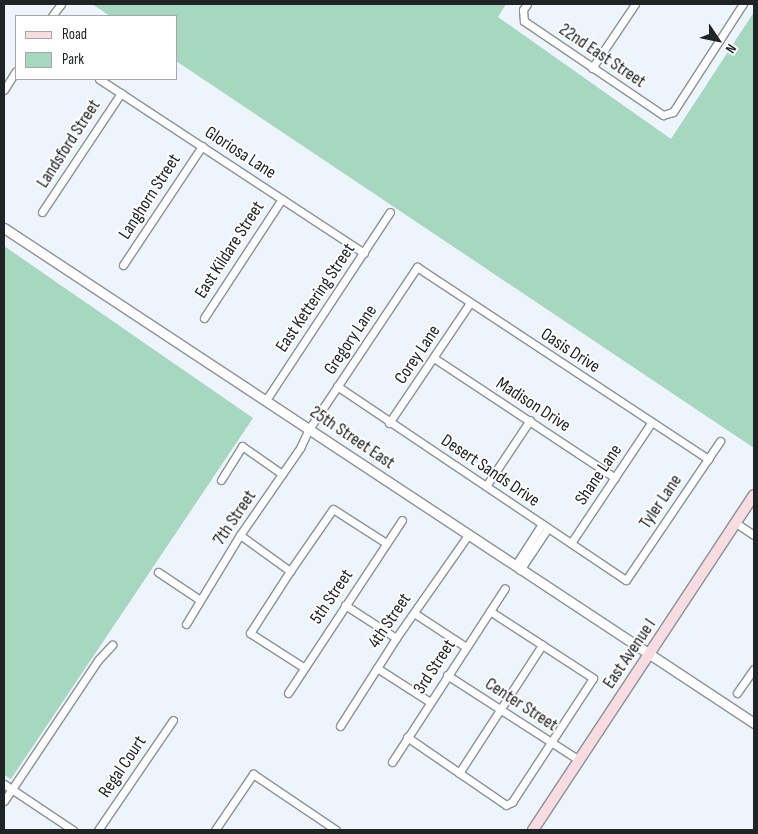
<!DOCTYPE html>
<html>
<head>
<meta charset="utf-8">
<style>
  body { margin:0 }
  #map { position:relative; width:758px; height:834px; overflow:hidden; background:#edf4fc; font-family:"Sofia Sans Condensed",sans-serif }
  div>[style] { position:absolute }
  [style*='--x'] { left:calc(var(--x)*1px); top:calc(var(--y)*1px); width:calc(var(--w)*1px); rotate:calc(var(--a)*1deg) }
  .green>* { inset:0; background:#a6d7bf }
  .roads { filter:drop-shadow(1px 0 #8c9299) drop-shadow(-1px 0 #8c9299) drop-shadow(0 1px #8c9299) drop-shadow(0 -1px #8c9299) }
  .minor>* { height:7px; margin:-3.5px; padding:0 3.5px; transform-origin:3.5px; border-radius:3.5px; background:#fff }
  .tertiary>* { height:9px; margin:-4.5px; padding:0 4.5px; transform-origin:4.5px; border-radius:4.5px; background:#fff }
  .secondary>* { height:10px; margin:-5px; padding:0 5px; transform-origin:5px; border-radius:5px; background:#f8dce0 }
  span { translate:-50% -50%; white-space:nowrap; text-align:center; line-height:1.15; -webkit-text-stroke:4px #fff; paint-order:stroke }
  .street-label { font-size:18px; color:#212426 }
  .frame { position:absolute; inset:0; border:5px solid #212426; pointer-events:none }
  .legend { position:absolute; left:15px; top:15px; width:162px; height:65px; box-sizing:border-box; background:#fff; border:1px solid #a6a7a8; margin:0; padding:6px 9px; list-style:none; font-size:15px; color:#212426 }
  .legend li { display:flex; align-items:center; gap:10px; height:25px }
  .legend b { width:25px; border:1px solid #a6a7a8 }
  .north { position:absolute; left:693px; top:15px; width:50px; height:50px; -webkit-text-stroke:4px #fff; paint-order:stroke; rotate:124deg; font-size:14px; font-weight:700; line-height:20px; text-align:center; color:#212426 }
  .north::after { content:''; display:block; margin:auto; width:18px; height:22px; background:#212426; clip-path:polygon(50% 0,100% 100%,50% 72%,0 100%) }
</style>
</head>
<body>
<div id="map">
  <div class="green">
    <div style="clip-path:polygon(92px 4px,506px 4px,498px 17px,671px 139px,754px 12px,754px 448px,176px 61px,176px 16px,110px 16px)"></div>
    <div style="clip-path:polygon(4px 246px,253px 418px,11px 779px,4px 775px)"></div>
  </div>
  <div class="roads">
    <div class="minor">
      <div style="--x:527;--y:4;--w:7;--a:124"></div>
      <div style="--x:523;--y:10;--w:11;--a:85"></div>
      <div style="--x:524;--y:21;--w:168;--a:34.1"></div>
      <div style="--x:663;--y:115;--w:10;--a:-17"></div>
      <div style="--x:673;--y:112;--w:129;--a:-57.1"></div>
      <div style="--x:52;--y:16;--w:15;--a:-53"></div>
      <div style="--x:592;--y:68;--w:77;--a:-56.1"></div>
      <div style="--x:99;--y:79;--w:317;--a:33.3"></div>
      <div style="--x:4;--y:90;--w:22;--a:-58"></div>
      <div style="--x:42;--y:212;--w:143;--a:-56.4"></div>
      <div style="--x:123;--y:265;--w:143;--a:-56.4"></div>
      <div style="--x:204;--y:318;--w:142;--a:-56.8"></div>
      <div style="--x:434;--y:358;--w:217;--a:33.5"></div>
      <div style="--x:337;--y:386;--w:348;--a:33.9"></div>
      <div style="--x:626;--y:580;--w:168;--a:-55.9"></div>
      <div style="--x:266;--y:400;--w:225;--a:-56.6"></div>
      <div style="--x:389;--y:423;--w:145;--a:-56"></div>
      <div style="--x:221;--y:480;--w:40;--a:-58"></div>
      <div style="--x:242;--y:446;--w:49;--a:35"></div>
      <div style="--x:486;--y:486;--w:79;--a:-56.3"></div>
      <div style="--x:736;--y:523;--w:22;--a:34"></div>
      <div style="--x:240;--y:535;--w:62;--a:35.8"></div>
      <div style="--x:571;--y:543;--w:144;--a:-56.3"></div>
      <div style="--x:515;--y:566;--w:50;--a:-57.3"></div>
      <div style="--x:520;--y:570;--w:50;--a:-56.3"></div>
      <div style="--x:158;--y:572;--w:50;--a:33.7"></div>
      <div style="--x:345;--y:605;--w:61;--a:32.9"></div>
      <div style="--x:414;--y:613;--w:62;--a:33.2"></div>
      <div style="--x:186;--y:624;--w:104;--a:-58.8"></div>
      <div style="--x:240;--y:535;--w:106;--a:-55.4"></div>
      <div style="--x:300;--y:448;--w:21;--a:-65"></div>
      <div style="--x:309;--y:429;--w:195;--a:-56.3"></div>
      <div style="--x:417;--y:267;--w:349;--a:33.4"></div>
      <div style="--x:303;--y:667;--w:63;--a:-147.3"></div>
      <div style="--x:250;--y:633;--w:74;--a:-57.2"></div>
      <div style="--x:290;--y:571;--w:75;--a:-55.3"></div>
      <div style="--x:333;--y:509;--w:63;--a:32.7"></div>
      <div style="--x:377;--y:668;--w:63;--a:32.7"></div>
      <div style="--x:447;--y:675;--w:157;--a:32.8"></div>
      <div style="--x:288;--y:693;--w:207;--a:-56.6"></div>
      <div style="--x:737;--y:693;--w:29;--a:-55"></div>
      <div style="--x:340;--y:726;--w:104;--a:-57.5"></div>
      <div style="--x:396;--y:638;--w:126;--a:-55"></div>
      <div style="--x:407;--y:737;--w:120;--a:34.5"></div>
      <div style="--x:506;--y:805;--w:7;--a:-27"></div>
      <div style="--x:512;--y:802;--w:148;--a:-56.8"></div>
      <div style="--x:593;--y:678;--w:123;--a:-147"></div>
      <div style="--x:392;--y:762;--w:207;--a:-57"></div>
      <div style="--x:459;--y:773;--w:153;--a:-57"></div>
      <div style="--x:4;--y:784;--w:83;--a:33.7"></div>
      <div style="--x:4;--y:801;--w:169;--a:-56.3"></div>
      <div style="--x:98;--y:660;--w:21;--a:-47"></div>
      <div style="--x:98;--y:830;--w:133;--a:-55.7"></div>
      <div style="--x:215;--y:830;--w:68;--a:-55.8"></div>
      <div style="--x:253;--y:774;--w:100;--a:34"></div>
    </div>
    <div class="tertiary">
      <div style="--x:4;--y:228;--w:899;--a:33.42"></div>
    </div>
    <div class="secondary">
      <div style="--x:533;--y:830;--w:401;--a:-56.6"></div>
    </div>
  </div>
  <div class="street-label">
    <span style="left:602px;top:56px;rotate:34deg">22nd East Street</span>
    <span style="left:69px;top:144px;rotate:-57deg">Landsford Street</span>
    <span style="left:240px;top:153px;rotate:33deg">Gloriosa Lane</span>
    <span style="left:150px;top:197px;rotate:-57deg">Langhorn Street</span>
    <span style="left:230px;top:250px;rotate:-57deg">East Kildare Street</span>
    <span style="left:316px;top:298px;rotate:-56deg">East Kettering Street</span>
    <span style="left:351px;top:340px;rotate:-56deg">Gregory Lane</span>
    <span style="left:570px;top:351px;rotate:33deg">Oasis Drive</span>
    <span style="left:418px;top:355px;rotate:-56deg">Corey Lane</span>
    <span style="left:533px;top:405px;rotate:33deg">Madison Drive</span>
    <span style="left:352px;top:438px;rotate:34deg">25th Street East</span>
    <span style="left:490px;top:471px;rotate:34deg">Desert Sands Drive</span>
    <span style="left:599px;top:475px;rotate:-56deg">Shane Lane</span>
    <span style="left:661px;top:502px;rotate:-56deg">Tyler Lane</span>
    <span style="left:235px;top:518px;rotate:-56deg">7th Street</span>
    <span style="left:332px;top:597px;rotate:-56deg">5th Street</span>
    <span style="left:390px;top:621px;rotate:-56deg">4th Street</span>
    <span style="left:630px;top:654px;rotate:-56deg">East Avenue I</span>
    <span style="left:435px;top:667px;rotate:-57deg">3rd Street</span>
    <span style="left:521px;top:705px;rotate:33deg">Center Street</span>
    <span style="left:123px;top:767px;rotate:-56deg">Regal Court</span>
  </div>
  <div class="frame"></div>
  <ul class="legend">
  <li><b style="height:6px;background:#f8dce0"></b>Road</li>
  <li><b style="height:14px;background:#a6d7bf"></b>Park</li>
  </ul>
  <div class="north">N</div>
</div>
</body>
</html>
